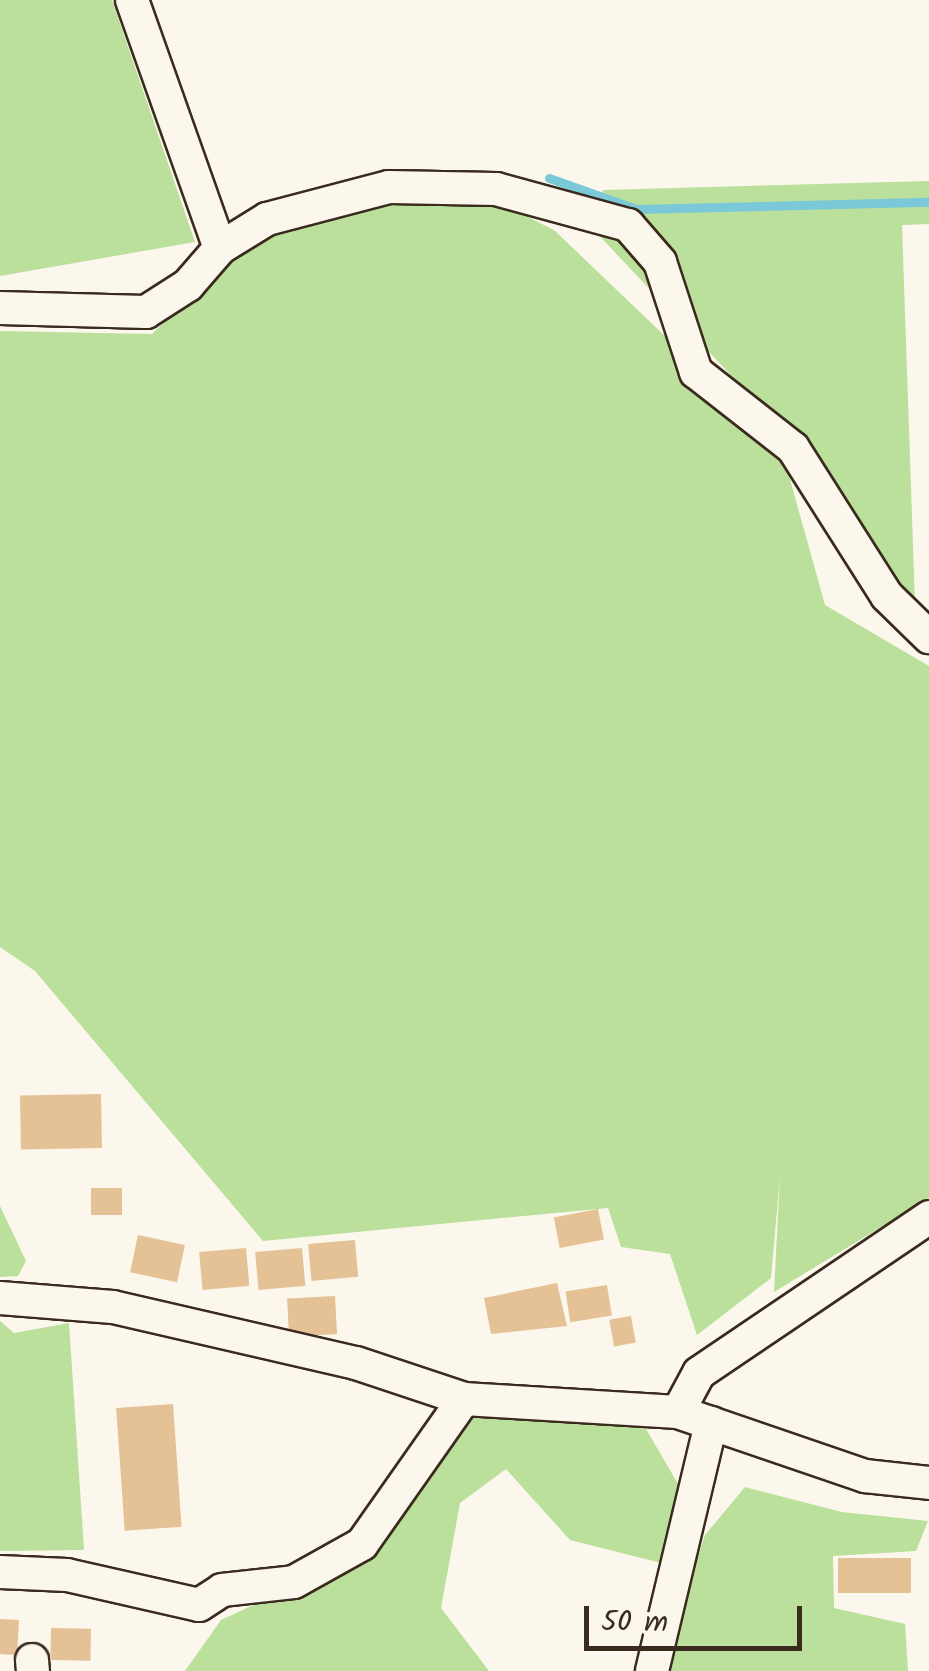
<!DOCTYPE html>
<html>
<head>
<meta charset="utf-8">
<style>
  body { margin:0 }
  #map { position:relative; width:929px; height:1671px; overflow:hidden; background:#fbf7ec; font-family:Kalam,sans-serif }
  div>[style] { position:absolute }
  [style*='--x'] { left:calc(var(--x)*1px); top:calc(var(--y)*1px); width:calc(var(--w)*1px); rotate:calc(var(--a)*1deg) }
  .green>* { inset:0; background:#bae09b }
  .stream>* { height:9px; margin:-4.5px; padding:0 4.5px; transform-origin:4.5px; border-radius:4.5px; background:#7bc9d8 }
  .building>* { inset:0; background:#e5c196; transform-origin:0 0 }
  .roads { filter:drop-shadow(2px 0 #3b2a1e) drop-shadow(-2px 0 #3b2a1e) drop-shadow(0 2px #3b2a1e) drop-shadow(0 -2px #3b2a1e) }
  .minor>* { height:32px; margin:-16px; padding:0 16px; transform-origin:16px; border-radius:16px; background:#fbf7ec }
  span { translate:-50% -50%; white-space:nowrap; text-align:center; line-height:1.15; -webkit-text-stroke:10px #fbf7ec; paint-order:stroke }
  .scale { position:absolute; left:584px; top:1606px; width:218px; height:45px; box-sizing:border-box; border:5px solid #3b2a1e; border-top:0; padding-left:12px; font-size:30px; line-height:35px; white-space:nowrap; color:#3b2a1e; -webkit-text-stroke:8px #fbf7ec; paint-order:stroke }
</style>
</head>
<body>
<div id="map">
  <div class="green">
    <div style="clip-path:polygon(0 0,112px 0,195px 242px,0 276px)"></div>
    <div style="clip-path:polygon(929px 181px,929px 224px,902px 225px,915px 604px,808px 457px,591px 227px,603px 190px)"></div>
    <div style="clip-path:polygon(450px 196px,506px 206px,554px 230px,781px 447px,825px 605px,929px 666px,929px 1198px,774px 1292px,780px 1177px,771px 1278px,697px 1335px,670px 1254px,621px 1247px,608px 1208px,263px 1241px,35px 971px,0 947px,0 331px,152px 334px,224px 263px,264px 236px,378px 201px)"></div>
    <div style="clip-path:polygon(0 1206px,26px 1261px,18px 1276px,0 1277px)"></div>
    <div style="clip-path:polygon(0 1321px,14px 1333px,69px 1323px,84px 1550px,0 1551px)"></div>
    <div style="clip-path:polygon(468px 1405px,638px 1415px,678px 1484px,669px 1565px,570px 1540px,506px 1469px,460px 1503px,441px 1608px,489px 1671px,185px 1671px,221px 1620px,366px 1553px)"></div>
    <div style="clip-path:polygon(745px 1487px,842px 1512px,928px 1521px,916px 1551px,833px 1556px,834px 1608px,905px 1624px,908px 1671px,661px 1671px,705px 1535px)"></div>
  </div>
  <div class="stream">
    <div style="--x:549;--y:178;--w:92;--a:19.6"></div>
    <div style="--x:636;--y:209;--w:293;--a:-1.4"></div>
  </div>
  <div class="building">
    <div style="left:101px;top:1094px;width:54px;height:81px;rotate:89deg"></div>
    <div style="left:91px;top:1188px;width:31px;height:27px"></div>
    <div style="left:598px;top:1209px;width:31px;height:45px;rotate:79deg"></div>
    <div style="left:138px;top:1235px;width:48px;height:38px;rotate:12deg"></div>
    <div style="left:355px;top:1240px;width:37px;height:47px;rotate:85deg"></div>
    <div style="left:246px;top:1248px;width:38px;height:47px;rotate:85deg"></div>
    <div style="left:302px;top:1248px;width:38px;height:47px;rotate:85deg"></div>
    <div style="clip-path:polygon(557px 1283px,567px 1326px,491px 1334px,484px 1298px)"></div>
    <div style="left:607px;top:1285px;width:31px;height:42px;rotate:81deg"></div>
    <div style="left:335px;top:1296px;width:38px;height:48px;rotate:87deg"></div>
    <div style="left:631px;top:1316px;width:27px;height:22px;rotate:80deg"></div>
    <div style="left:173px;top:1404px;width:123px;height:57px;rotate:86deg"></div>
    <div style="left:838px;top:1558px;width:73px;height:35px"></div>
    <div style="left:0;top:1619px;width:19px;height:35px;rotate:3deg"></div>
    <div style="left:51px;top:1628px;width:40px;height:32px;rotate:1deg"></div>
  </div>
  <div class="roads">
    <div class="minor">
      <div style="--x:132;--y:0;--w:263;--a:70.5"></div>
      <div style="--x:0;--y:308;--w:146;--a:1.6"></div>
      <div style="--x:146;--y:312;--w:50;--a:-32.7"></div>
      <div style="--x:188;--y:285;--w:49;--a:-49.1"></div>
      <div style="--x:220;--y:248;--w:55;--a:-31.7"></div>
      <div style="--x:267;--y:219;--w:126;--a:-14.7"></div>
      <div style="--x:389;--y:187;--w:107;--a:1.1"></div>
      <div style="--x:496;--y:189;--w:137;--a:15.3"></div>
      <div style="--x:628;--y:225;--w:49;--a:49.1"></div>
      <div style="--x:660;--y:262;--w:116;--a:71.9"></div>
      <div style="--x:696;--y:372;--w:123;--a:38.1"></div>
      <div style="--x:793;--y:448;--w:175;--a:57.6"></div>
      <div style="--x:887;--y:596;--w:59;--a:44.3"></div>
      <div style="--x:0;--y:1298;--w:113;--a:4.6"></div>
      <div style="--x:113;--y:1307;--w:249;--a:13"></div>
      <div style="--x:356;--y:1363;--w:114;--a:18.4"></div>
      <div style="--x:464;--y:1399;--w:214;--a:3.5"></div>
      <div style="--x:678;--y:1412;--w:198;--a:18.9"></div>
      <div style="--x:865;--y:1476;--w:64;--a:6.2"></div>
      <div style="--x:678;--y:1412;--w:44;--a:-61.7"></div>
      <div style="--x:699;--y:1373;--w:278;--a:-34.1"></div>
      <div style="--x:0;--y:1572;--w:67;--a:2.6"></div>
      <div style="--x:67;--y:1575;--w:135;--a:12.8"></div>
      <div style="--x:199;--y:1605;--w:27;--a:-33"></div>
      <div style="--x:222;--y:1590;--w:72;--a:-6.3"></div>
      <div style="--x:294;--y:1582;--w:78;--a:-29.2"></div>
      <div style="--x:362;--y:1544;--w:177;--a:-54.9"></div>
      <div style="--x:32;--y:1660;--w:11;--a:85"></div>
      <div style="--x:652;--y:1671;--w:255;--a:-76.6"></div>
    </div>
  </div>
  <div class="scale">50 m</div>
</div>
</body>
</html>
